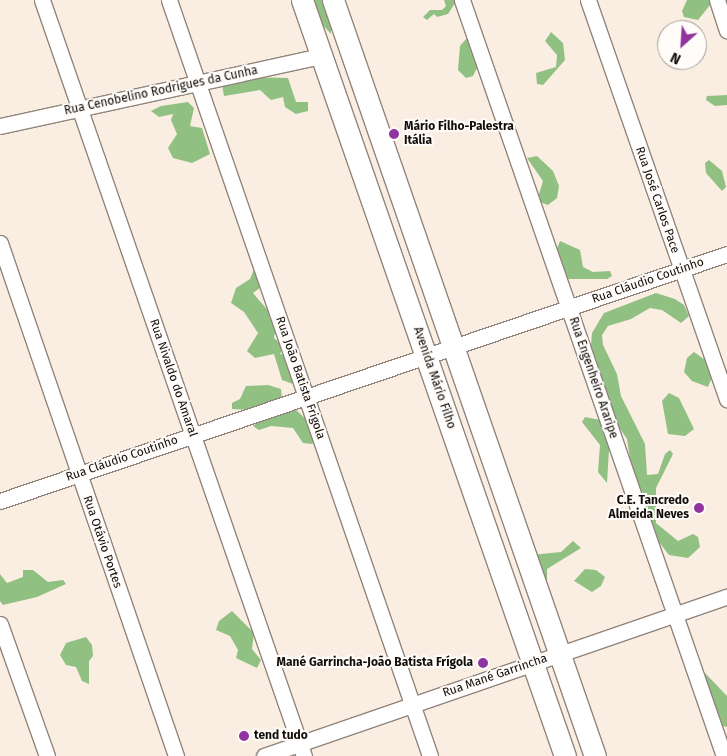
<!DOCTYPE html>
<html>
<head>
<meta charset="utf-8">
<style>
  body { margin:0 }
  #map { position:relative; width:727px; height:756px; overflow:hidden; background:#faede2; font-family:"Fira Sans",sans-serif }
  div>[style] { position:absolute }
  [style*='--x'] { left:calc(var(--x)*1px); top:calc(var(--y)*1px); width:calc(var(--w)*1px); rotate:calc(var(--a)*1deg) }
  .forest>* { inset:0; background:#90c182 }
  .roads { filter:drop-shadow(1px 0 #91857b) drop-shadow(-1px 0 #91857b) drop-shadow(0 1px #91857b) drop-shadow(0 -1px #91857b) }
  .street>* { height:15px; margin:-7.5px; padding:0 7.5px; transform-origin:7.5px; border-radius:7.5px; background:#fff }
  .secondary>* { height:21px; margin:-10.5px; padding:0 10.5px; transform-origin:10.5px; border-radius:10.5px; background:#fff }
  .dots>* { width:14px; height:14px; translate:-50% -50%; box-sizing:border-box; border:2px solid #fffcfa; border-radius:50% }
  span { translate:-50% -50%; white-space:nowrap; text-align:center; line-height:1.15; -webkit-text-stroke:4px #fffcfa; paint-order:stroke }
  .street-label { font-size:12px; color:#110d09 }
  .poi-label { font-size:12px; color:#110d09; font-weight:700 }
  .left { translate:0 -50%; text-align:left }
  .right { translate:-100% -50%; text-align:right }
  .north { position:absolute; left:657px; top:20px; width:50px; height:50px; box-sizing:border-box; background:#fffcfa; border:1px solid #a09c9a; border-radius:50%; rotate:206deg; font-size:14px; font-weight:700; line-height:20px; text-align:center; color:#110d09 }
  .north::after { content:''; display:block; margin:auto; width:18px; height:22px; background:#90359f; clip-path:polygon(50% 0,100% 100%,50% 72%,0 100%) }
</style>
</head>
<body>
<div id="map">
  <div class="forest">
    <div style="clip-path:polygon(315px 0,331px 0,331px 34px,319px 21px)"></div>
    <div style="clip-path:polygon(444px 0,457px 0,448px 14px,437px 17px,434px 14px,427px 20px,423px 17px,430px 10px,442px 10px,446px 6px)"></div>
    <div style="clip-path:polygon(687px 0,714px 0,698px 20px,684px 17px,682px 11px)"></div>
    <div style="clip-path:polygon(551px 32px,563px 43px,565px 60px,543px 85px,537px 84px,536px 73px,556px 67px,557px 55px,545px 41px)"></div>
    <div style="clip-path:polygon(467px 38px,478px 66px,473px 76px,466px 78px,458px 70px,460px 46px)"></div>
    <div style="clip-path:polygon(246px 77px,288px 78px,296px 102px,308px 102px,308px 111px,296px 114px,285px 107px,283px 97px,271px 100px,260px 90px,224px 96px,222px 85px)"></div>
    <div style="clip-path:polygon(727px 95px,727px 105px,715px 106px,706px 100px,707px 96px)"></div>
    <div style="clip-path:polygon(188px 102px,194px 108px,190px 126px,202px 128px,210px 154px,192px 163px,173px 158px,168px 148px,177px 134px,171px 120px,173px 114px,159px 117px,151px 111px,161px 106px)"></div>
    <div style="clip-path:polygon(537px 156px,553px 171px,559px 186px,557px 198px,548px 205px,537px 201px,543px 181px,527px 158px)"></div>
    <div style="clip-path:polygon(709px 160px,722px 171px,726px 187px,722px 191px,706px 173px,705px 163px)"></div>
    <div style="clip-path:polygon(560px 241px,580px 250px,583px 267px,593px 272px,610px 271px,612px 276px,607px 279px,565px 279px,556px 251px)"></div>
    <div style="clip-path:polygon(255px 267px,264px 285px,253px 293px,271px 314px,269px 317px,276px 327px,274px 338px,284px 347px,280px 354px,288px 356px,295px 382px,293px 384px,282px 380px,274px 354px,255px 358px,247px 351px,258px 333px,244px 312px,231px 303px,236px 288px,250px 279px)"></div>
    <div style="clip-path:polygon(656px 293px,675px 299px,684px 305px,689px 316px,681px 323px,662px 310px,650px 308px,631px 319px,608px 326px,602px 335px,603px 345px,617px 374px,621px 396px,645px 444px,647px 475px,658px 474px,665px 454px,670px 450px,673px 454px,656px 488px,656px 523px,678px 541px,693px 534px,698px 537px,700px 547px,688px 558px,669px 555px,655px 537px,643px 493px,632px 472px,627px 439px,614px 420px,591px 345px,592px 333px,604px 313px)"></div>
    <div style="clip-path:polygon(694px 352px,708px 362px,712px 377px,708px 387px,692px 381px,684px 372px,687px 358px)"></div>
    <div style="clip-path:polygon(268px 385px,281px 389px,282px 399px,252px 410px,232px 409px,232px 403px,240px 399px,246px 386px)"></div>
    <div style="clip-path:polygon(669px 393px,679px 398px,694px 429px,685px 436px,668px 434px,662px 401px)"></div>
    <div style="clip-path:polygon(287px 409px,295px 409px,308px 421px,315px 440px,312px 444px,303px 443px,293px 428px,271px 426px,259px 430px,253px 426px,261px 419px)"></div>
    <div style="clip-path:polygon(585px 417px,600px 420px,610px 433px,607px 483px,598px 472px,600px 445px,582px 422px)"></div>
    <div style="clip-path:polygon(573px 541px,581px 548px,547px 569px,547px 583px,544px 585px,531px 555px,561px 552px)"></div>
    <div style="clip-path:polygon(585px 569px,596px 570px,605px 577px,601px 586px,592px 592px,574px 581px)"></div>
    <div style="clip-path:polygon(23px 570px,33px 570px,48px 582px,63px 580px,66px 584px,37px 597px,3px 605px,0 601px,0 574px,7px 583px,23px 577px)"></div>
    <div style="clip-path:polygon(232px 611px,254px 633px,252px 649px,261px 660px,257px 668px,236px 658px,238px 650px,230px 636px,216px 630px,219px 621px)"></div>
    <div style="clip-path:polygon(86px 637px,92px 645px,93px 656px,89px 661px,89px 684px,82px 681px,76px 667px,66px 665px,60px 655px,66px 643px)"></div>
    <div style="clip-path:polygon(705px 673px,727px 696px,727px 727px,719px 725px,708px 686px,701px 677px)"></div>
  </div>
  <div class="roads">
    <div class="street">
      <div style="--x:42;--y:0;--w:800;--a:70.89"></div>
      <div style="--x:169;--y:0;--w:800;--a:70.95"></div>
      <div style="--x:462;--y:0;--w:800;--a:70.89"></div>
      <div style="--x:588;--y:0;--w:423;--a:70.8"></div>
      <div style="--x:717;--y:0;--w:32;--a:72"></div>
      <div style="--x:0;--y:126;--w:330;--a:-12.3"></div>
      <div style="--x:0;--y:243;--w:542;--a:71.06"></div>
      <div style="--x:0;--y:501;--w:768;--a:-18.77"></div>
      <div style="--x:0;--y:624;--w:140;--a:70.4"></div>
      <div style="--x:264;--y:756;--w:490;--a:-19"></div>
    </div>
    <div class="secondary">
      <div style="--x:302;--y:0;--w:800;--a:70.82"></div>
      <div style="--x:333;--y:0;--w:800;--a:70.89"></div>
    </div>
  </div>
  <div class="dots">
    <div style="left:394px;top:134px;background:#90359f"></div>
    <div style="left:699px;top:508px;background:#90359f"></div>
    <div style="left:483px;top:663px;background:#90359f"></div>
    <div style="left:244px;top:736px;background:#90359f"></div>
  </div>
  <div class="street-label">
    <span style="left:161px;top:91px;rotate:-12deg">Rua Cenobelino Rodrigues da Cunha</span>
    <span style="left:657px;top:200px;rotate:71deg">Rua José Carlos Pace</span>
    <span style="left:648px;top:281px;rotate:-19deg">Rua Cláudio Coutinho</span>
    <span style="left:173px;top:378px;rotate:71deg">Rua Nivaldo do Amaral</span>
    <span style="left:300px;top:378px;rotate:71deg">Rua João Batista Frigola</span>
    <span style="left:434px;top:378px;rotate:71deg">Avenida Mário Filho</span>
    <span style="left:593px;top:378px;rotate:71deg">Rua Engenheiro Araripe</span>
    <span style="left:122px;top:459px;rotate:-19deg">Rua Cláudio Coutinho</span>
    <span style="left:102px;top:542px;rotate:71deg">Rua Otávio Portes</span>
    <span style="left:495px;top:676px;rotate:-19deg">Rua Mané Garrincha</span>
  </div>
  <div class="poi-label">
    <span class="left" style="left:404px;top:134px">Mário Filho-Palestra<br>Itália</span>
    <span class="right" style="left:689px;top:508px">C.E. Tancredo<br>Almeida Neves</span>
    <span class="right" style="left:473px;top:663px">Mané Garrincha-João Batista Frígola</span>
    <span class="left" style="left:254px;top:736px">tend tudo</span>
  </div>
  <div class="north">N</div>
</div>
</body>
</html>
